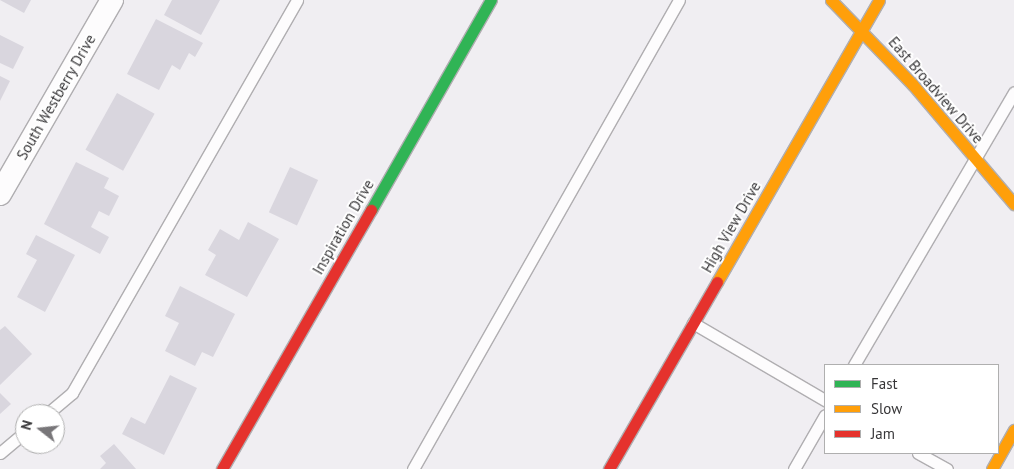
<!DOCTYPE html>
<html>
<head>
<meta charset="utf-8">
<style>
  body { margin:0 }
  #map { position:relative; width:1014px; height:469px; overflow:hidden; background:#f0eef2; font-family:"PT Sans",sans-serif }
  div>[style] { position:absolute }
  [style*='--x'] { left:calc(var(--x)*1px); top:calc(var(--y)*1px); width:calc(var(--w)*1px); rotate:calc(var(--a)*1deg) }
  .building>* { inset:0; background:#d9d6de; transform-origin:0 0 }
  .roads { filter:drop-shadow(1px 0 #b0aeb1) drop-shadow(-1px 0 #b0aeb1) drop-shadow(0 1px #b0aeb1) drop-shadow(0 -1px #b0aeb1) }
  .lane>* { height:11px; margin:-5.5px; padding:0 5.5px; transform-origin:5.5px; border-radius:5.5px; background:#fdfcfd }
  .street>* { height:22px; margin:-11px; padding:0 11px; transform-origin:11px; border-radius:11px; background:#fdfcfd }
  .fast>* { height:11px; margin:-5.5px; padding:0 5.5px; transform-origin:5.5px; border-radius:5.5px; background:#30b455 }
  .slow>* { height:11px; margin:-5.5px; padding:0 5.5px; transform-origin:5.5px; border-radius:5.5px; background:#ff9f0a }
  .jam>* { height:11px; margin:-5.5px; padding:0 5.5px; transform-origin:5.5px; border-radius:5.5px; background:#e5322d }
  span { translate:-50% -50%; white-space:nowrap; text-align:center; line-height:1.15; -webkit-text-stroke:4px #fff; paint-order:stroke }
  .street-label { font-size:15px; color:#373638 }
  .legend { position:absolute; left:824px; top:364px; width:175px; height:90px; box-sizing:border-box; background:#fff; border:1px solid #afafaf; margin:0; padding:6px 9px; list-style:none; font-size:15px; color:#373638 }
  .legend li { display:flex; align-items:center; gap:10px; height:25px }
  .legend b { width:25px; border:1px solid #afafaf }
  .north { position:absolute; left:15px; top:404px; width:50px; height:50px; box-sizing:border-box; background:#fff; border:1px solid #afafaf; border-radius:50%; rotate:286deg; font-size:14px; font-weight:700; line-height:20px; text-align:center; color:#373638 }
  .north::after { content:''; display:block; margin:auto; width:18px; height:22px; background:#787679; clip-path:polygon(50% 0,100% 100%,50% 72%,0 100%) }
</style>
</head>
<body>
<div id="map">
  <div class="building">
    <div style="clip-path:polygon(0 0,31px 0,24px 13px)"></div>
    <div style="clip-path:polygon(172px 0,220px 0,201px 35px,164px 15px)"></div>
    <div style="clip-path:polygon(156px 19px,203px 43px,195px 57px,189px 53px,180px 70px,172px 65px,159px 90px,127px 74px)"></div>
    <div style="clip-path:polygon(0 35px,24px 47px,13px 69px,0 63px)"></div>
    <div style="clip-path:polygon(0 76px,10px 81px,0 101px)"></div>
    <div style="left:117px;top:93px;width:43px;height:65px;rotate:29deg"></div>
    <div style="clip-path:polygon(76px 162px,109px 178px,104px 188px,119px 196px,109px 216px,99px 211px,91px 227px,109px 237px,100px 254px,44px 224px)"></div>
    <div style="left:290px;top:167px;width:31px;height:50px;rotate:25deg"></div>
    <div style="clip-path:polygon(248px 222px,279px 239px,247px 297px,205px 275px,216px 255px,208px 250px,220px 229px,239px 240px)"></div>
    <div style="clip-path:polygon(36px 235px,75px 255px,45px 312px,17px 297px,37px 260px,26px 254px)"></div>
    <div style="clip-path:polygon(180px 286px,235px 314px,213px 357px,202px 352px,195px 366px,165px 351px,179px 323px,165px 316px)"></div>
    <div style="clip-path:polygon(5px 326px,32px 354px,0 385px,0 330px)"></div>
    <div style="clip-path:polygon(170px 375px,197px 388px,164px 455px,122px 434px,131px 417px,145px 424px)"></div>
    <div style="clip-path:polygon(0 393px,11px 404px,0 414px)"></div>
    <div style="clip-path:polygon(114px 444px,136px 469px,100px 469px,106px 463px,100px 456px)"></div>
  </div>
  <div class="roads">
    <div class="lane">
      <div style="--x:693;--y:323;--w:153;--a:30.3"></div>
      <div style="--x:854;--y:365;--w:316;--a:-59.6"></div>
      <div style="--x:47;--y:414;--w:33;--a:-40"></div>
      <div style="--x:72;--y:393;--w:453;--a:-60.2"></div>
      <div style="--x:0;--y:453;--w:33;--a:-40"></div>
      <div style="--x:918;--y:453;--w:33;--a:29"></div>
      <div style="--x:413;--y:469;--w:539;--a:-60.44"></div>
      <div style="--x:794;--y:469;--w:62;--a:-60.1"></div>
    </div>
    <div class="street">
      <div style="--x:0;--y:194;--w:224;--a:-60"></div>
    </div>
    <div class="fast">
      <div style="--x:371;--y:210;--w:242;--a:-60.3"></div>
    </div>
    <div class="slow">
      <div style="--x:831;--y:0;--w:118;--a:46"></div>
      <div style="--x:913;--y:85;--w:156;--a:49.7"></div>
      <div style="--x:717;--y:282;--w:325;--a:-60.1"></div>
      <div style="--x:992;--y:469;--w:45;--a:-60.6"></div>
    </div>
    <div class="jam">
      <div style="--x:222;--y:469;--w:299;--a:-60.1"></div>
      <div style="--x:609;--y:469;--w:216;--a:-60"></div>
    </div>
  </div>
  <div class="street-label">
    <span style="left:936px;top:90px;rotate:49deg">East Broadview Drive</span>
    <span style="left:56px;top:97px;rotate:-60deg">South Westberry Drive</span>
    <span style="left:343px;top:227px;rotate:-60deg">Inspiration Drive</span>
    <span style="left:731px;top:227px;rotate:-60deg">High View Drive</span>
  </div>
  <ul class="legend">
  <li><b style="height:6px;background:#30b455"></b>Fast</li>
  <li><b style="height:6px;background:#ff9f0a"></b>Slow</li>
  <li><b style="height:6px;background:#e5322d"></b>Jam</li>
  </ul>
  <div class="north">N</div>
</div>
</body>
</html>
